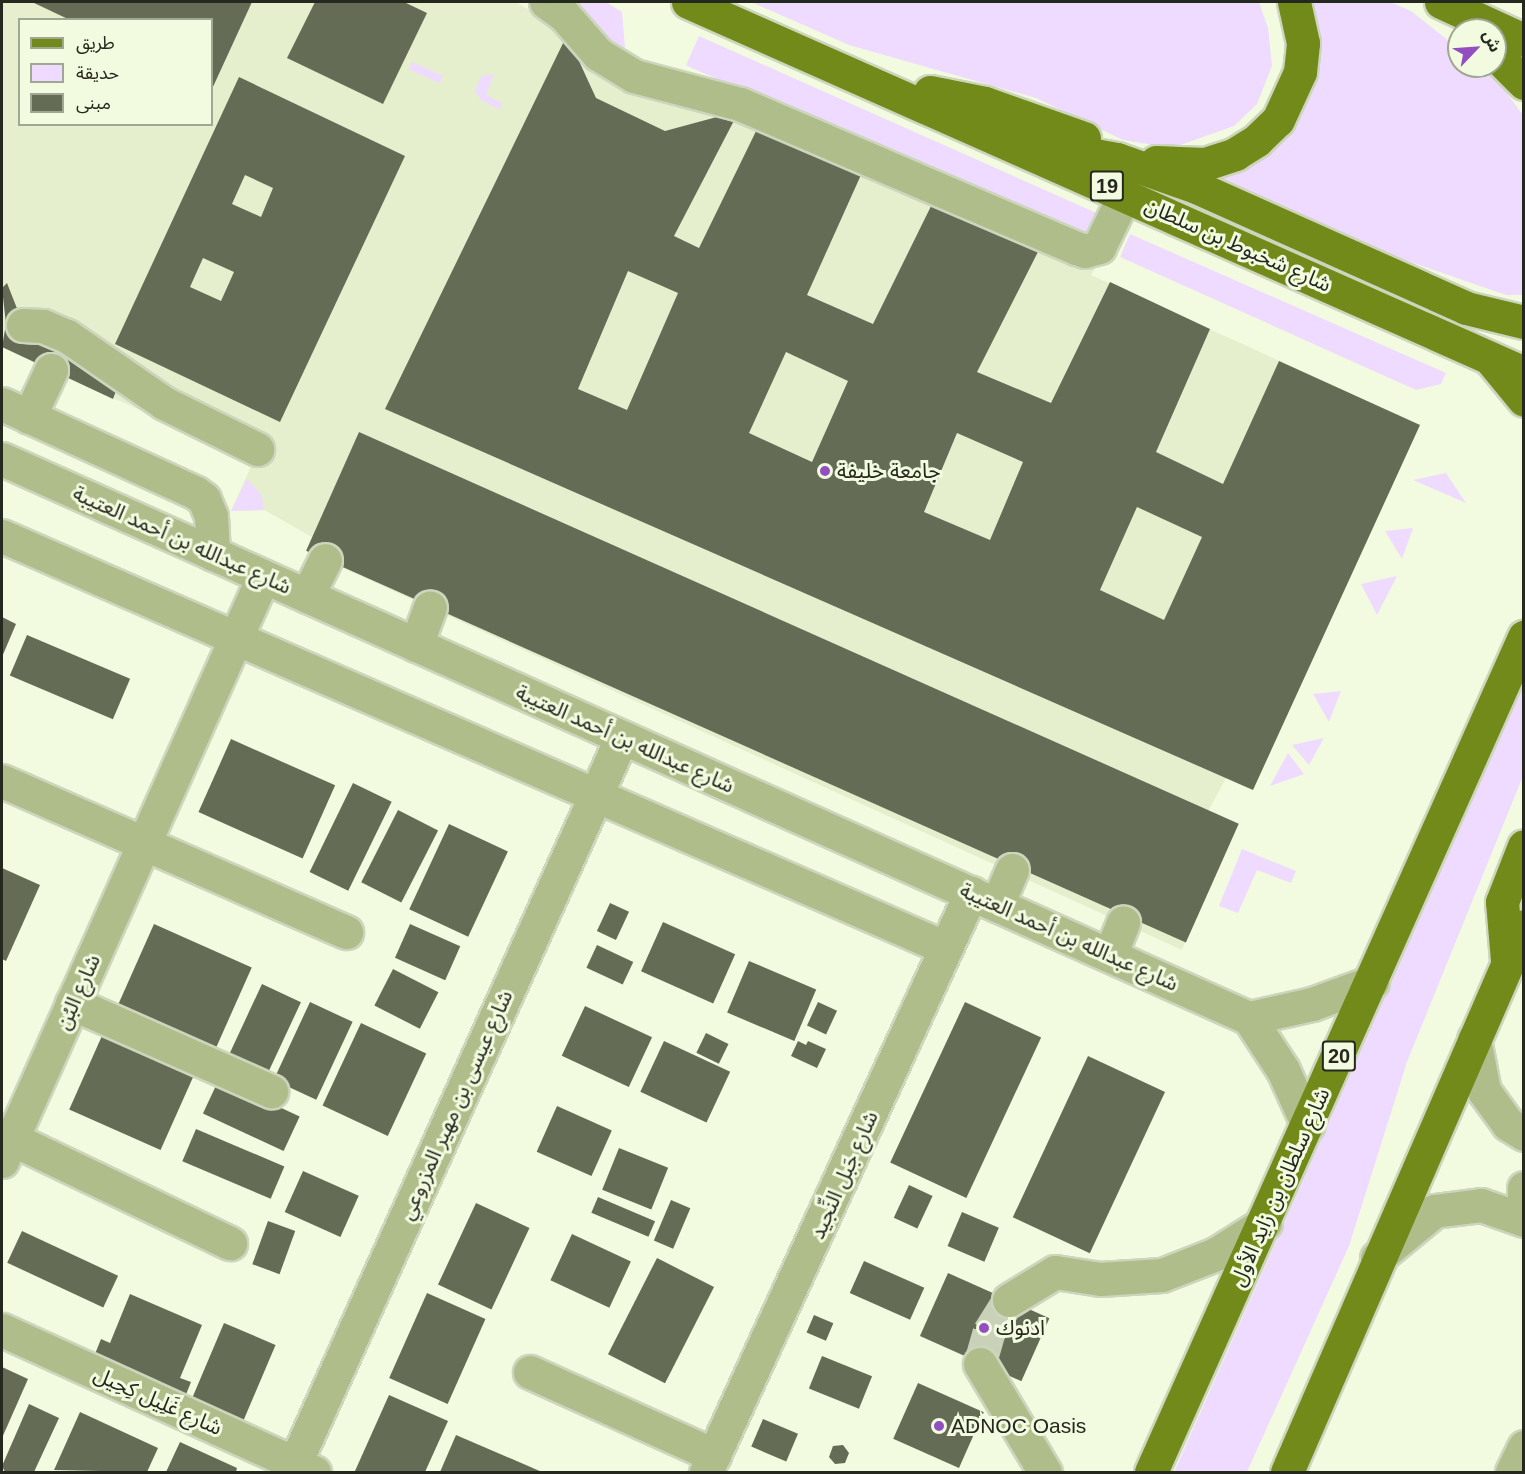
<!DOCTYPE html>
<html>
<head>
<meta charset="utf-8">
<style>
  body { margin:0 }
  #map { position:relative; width:1525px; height:1474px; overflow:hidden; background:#f2fbe0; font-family:Helvetica,"Noto Sans Arabic",sans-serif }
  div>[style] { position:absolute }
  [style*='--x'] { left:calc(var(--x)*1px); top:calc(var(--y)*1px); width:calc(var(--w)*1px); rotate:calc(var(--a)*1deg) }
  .built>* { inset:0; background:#e5efce }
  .green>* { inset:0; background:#eedbff; transform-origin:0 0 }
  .building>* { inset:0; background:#656c55; transform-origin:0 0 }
  .minor-tunnel>* { height:33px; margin-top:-16.5px; transform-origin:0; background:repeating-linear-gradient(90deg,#c9d1b9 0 33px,transparent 0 49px) }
  .roads { filter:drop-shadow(2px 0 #cdd5bd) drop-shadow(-2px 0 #cdd5bd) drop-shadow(0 2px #cdd5bd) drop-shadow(0 -2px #cdd5bd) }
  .minor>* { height:33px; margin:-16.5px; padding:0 16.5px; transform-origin:16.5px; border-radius:16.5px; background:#aebd8a }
  .major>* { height:33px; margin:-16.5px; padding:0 16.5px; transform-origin:16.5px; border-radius:16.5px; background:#728a19 }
  .dots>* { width:16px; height:16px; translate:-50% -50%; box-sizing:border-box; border:3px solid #f2fbe0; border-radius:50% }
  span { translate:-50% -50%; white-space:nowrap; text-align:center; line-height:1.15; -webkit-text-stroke:6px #f2fbe0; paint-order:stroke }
  .shield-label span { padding:2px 4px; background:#f2fbe0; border:2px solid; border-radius:4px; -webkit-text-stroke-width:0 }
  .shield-label { font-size:20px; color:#25281f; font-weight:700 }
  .street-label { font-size:21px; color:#25281f }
  .poi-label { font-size:21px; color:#25281f }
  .left { translate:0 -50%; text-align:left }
  .frame { position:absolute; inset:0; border:3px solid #25281f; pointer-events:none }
  .legend { position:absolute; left:18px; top:18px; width:195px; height:108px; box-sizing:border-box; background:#f2fbe0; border:2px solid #a0a793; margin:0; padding:8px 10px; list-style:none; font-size:18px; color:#25281f }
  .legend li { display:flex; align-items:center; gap:12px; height:30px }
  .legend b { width:30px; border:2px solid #a0a793 }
  .north { position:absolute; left:1447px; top:18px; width:60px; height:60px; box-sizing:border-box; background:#f2fbe0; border:2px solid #a0a793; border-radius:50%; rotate:65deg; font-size:16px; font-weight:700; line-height:24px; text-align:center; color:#25281f }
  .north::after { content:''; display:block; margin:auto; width:21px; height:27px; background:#934ec2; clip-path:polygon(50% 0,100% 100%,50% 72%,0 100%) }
</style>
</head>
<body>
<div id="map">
  <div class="built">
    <div style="clip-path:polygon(evenodd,2px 2px,515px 2px,694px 99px,1097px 265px,1091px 275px,1420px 425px,1253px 790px,1226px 778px,1205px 817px,1235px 831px,1182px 950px,306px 551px,312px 537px,264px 510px,231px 511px,253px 462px,2px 347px,2px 2px,20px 20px,212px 20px,212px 124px,20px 124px,20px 20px)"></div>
  </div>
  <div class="green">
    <div style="clip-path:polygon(563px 2px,606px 2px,622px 12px,626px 61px)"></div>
    <div style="clip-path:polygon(751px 2px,1259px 2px,1268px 28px,1272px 66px,1257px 104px,1234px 126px,1172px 148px,1123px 140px,1036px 98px,849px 45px)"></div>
    <div style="clip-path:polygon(1300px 2px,1390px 2px,1411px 11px,1459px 49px,1459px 66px,1481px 66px,1493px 75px,1523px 115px,1523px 295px,1506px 295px,1356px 243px,1206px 172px,1301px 105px)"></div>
    <div style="left:699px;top:36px;width:437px;height:32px;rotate:24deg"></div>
    <div style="left:412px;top:62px;width:34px;height:8px;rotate:24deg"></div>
    <div style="clip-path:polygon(494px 74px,486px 95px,502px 103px,499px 110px,481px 100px,475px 91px,481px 76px)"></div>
    <div style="clip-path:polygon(1130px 234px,1446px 373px,1441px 384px,1416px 390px,1120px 257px)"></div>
    <div style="clip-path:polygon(1446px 473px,1466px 503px,1413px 480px)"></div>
    <div style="clip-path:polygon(247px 479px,261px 494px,264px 510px,231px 511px)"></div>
    <div style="clip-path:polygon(1413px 528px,1402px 559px,1385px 531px)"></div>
    <div style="clip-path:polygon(1397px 576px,1377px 615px,1361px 584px)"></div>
    <div style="clip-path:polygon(1523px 684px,1523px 776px,1407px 1062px,1349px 1246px,1247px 1472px,1174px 1472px)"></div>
    <div style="clip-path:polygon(1341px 691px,1329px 722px,1313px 694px)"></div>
    <div style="clip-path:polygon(1324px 738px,1309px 765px,1292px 745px)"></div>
    <div style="clip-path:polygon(1288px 753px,1304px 774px,1270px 786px)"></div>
    <div style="clip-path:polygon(1242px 849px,1296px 871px,1291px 883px,1257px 870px,1238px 913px,1219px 906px)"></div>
  </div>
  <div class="building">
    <div style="clip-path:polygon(32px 2px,252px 2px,212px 89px,212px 20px,70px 20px)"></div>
    <div style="clip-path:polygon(315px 2px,404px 2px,427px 13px,383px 104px,287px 58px)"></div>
    <div style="clip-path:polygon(evenodd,567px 35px,596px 98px,665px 131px,739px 111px,674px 236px,699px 248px,761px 121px,865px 166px,807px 295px,873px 324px,936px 196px,1043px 242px,977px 372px,1051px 403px,1110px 282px,1210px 329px,1156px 452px,1223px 484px,1279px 361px,1420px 425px,1253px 790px,385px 409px,567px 35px,628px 271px,678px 293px,627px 410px,578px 389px,628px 271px,567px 35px,786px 352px,848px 381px,812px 462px,749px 433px,786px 352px,567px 35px,957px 433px,1023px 462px,990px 540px,924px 512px,957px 433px,567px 35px,1137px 507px,1202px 537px,1164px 620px,1100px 590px,1137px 507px)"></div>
    <div style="clip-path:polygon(evenodd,239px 77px,405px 156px,280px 422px,115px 344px,239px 77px,245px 175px,273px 188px,261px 217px,232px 204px,245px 175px,239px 77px,203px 258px,234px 272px,221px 301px,190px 287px,203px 258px)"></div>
    <div style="clip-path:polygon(7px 283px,29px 339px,119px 383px,113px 399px,2px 347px,6px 324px,2px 288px)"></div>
    <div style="left:359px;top:432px;width:963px;height:130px;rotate:24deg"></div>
    <div style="clip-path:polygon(2px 617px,16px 624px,2px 657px)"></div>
    <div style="left:27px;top:635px;width:112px;height:44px;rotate:23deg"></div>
    <div style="left:231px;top:739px;width:114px;height:80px;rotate:24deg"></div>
    <div style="left:353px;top:783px;width:43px;height:99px;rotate:26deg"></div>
    <div style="left:398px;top:810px;width:45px;height:81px;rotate:27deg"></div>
    <div style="left:449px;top:824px;width:65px;height:94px;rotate:25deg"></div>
    <div style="clip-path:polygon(2px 868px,40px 885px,6px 961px,2px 959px)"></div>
    <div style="left:610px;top:903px;width:21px;height:31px;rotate:25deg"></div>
    <div style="left:663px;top:922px;width:79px;height:54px;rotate:24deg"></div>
    <div style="left:154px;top:924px;width:107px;height:91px;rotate:24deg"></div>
    <div style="left:410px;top:924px;width:55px;height:37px;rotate:24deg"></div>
    <div style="left:597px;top:945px;width:40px;height:25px;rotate:25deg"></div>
    <div style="left:749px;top:961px;width:73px;height:56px;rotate:23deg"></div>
    <div style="left:393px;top:969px;width:51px;height:41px;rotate:27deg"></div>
    <div style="left:262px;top:984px;width:43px;height:81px;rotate:25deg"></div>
    <div style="left:310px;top:1002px;width:47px;height:86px;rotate:25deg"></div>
    <div style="left:818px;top:1002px;width:21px;height:26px;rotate:25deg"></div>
    <div style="left:965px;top:1002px;width:84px;height:177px;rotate:25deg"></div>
    <div style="left:585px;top:1006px;width:74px;height:55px;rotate:25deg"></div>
    <div style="left:361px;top:1023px;width:72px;height:91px;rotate:25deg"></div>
    <div style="left:105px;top:1029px;width:100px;height:88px;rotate:24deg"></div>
    <div style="left:706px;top:1033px;width:25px;height:22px;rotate:26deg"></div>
    <div style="left:664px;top:1041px;width:73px;height:56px;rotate:25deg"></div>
    <div style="clip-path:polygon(798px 1041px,806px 1045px,808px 1041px,826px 1049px,817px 1068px,791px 1056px)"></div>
    <div style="left:1088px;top:1056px;width:85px;height:178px;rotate:25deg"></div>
    <div style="left:219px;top:1079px;width:89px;height:38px;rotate:25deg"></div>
    <div style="left:557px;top:1106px;width:60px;height:50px;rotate:24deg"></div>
    <div style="left:196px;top:1129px;width:96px;height:35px;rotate:23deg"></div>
    <div style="left:619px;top:1148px;width:53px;height:45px;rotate:22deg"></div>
    <div style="left:303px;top:1171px;width:61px;height:45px;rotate:24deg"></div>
    <div style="left:909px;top:1185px;width:26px;height:36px;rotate:25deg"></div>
    <div style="left:598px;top:1197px;width:62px;height:17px;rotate:23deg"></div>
    <div style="left:671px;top:1200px;width:21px;height:44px;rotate:23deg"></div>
    <div style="left:476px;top:1203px;width:59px;height:90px;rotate:25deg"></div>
    <div style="left:962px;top:1212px;width:40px;height:37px;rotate:23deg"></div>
    <div style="left:268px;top:1221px;width:29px;height:46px;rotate:20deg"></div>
    <div style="left:22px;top:1231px;width:106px;height:35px;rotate:25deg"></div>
    <div style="left:572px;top:1234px;width:65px;height:51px;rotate:25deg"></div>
    <div style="left:657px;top:1258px;width:64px;height:108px;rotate:27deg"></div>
    <div style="left:864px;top:1261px;width:66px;height:35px;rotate:24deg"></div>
    <div style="left:948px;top:1273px;width:111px;height:69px;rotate:24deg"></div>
    <div style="left:427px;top:1293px;width:64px;height:93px;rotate:24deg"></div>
    <div style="clip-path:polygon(130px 1294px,202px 1325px,180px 1378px,191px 1382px,185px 1397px,93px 1359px,101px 1339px,110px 1343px)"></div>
    <div style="left:814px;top:1315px;width:21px;height:19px;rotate:23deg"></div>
    <div style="left:224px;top:1323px;width:56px;height:92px;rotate:23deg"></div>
    <div style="left:822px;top:1356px;width:54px;height:35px;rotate:22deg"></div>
    <div style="clip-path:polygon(2px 1367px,28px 1379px,2px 1438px)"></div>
    <div style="left:918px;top:1383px;width:72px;height:61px;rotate:24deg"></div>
    <div style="clip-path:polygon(389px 1395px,448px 1421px,425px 1472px,355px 1471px)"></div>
    <div style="clip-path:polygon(29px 1404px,59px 1418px,34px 1472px,5px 1472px,2px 1466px)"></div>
    <div style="clip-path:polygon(80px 1412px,158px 1448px,147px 1472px,54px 1470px)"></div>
    <div style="left:763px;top:1419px;width:38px;height:30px;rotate:23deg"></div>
    <div style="clip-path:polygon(456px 1435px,542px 1472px,440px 1472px)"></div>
    <div style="clip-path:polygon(180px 1442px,237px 1468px,236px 1472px,166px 1472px)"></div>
    <div style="clip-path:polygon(843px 1445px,849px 1453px,845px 1463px,835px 1464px,829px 1457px,833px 1446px)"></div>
  </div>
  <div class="minor-tunnel">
    <div style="--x:980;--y:1364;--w:33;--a:-74"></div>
    <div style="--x:989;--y:1332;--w:38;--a:-58"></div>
  </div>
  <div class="roads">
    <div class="minor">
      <div style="--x:546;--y:2;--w:22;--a:36"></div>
      <div style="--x:564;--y:15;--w:52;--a:48.9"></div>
      <div style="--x:598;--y:54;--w:42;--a:31.4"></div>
      <div style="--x:634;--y:76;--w:110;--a:14.8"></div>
      <div style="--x:740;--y:104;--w:366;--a:23.2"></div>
      <div style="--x:1076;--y:248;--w:9;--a:18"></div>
      <div style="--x:1085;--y:251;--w:15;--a:-16"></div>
      <div style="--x:1099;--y:247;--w:59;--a:-63.9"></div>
      <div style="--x:23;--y:325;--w:20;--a:3"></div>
      <div style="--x:43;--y:326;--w:26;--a:23"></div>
      <div style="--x:67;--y:336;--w:118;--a:34.6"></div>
      <div style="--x:164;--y:403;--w:104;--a:26.3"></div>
      <div style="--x:2;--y:404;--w:213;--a:24.6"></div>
      <div style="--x:196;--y:493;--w:10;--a:37"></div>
      <div style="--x:204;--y:499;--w:18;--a:68"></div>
      <div style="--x:211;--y:516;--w:38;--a:87"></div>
      <div style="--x:29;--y:417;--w:52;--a:-64.9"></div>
      <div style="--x:2;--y:459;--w:1367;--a:24.15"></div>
      <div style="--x:1249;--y:1018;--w:62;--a:56.8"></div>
      <div style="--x:1283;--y:1070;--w:60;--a:65.6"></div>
      <div style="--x:2;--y:536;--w:1030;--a:23.58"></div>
      <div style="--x:307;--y:596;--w:40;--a:-63.4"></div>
      <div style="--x:416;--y:645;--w:40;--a:-69.8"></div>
      <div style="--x:2;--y:781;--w:376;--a:23.7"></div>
      <div style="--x:997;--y:905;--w:38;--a:-67"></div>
      <div style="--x:1110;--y:955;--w:35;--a:-68"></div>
      <div style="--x:72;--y:1003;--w:218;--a:23.9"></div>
      <div style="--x:1249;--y:1018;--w:65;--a:-12.5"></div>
      <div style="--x:1312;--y:1004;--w:64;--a:-20.1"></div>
      <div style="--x:1474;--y:1039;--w:53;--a:79.1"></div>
      <div style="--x:1484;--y:1091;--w:41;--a:54"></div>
      <div style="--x:1508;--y:1124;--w:19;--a:32"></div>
      <div style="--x:2;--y:1134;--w:253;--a:25.6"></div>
      <div style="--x:2;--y:1161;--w:640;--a:-65.92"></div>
      <div style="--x:1524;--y:1188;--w:23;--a:90"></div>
      <div style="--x:1377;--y:1258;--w:74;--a:-39.5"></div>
      <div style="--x:1434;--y:1211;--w:47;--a:-7.3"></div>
      <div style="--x:1481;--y:1205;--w:46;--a:19.2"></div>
      <div style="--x:1009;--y:1300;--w:54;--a:-31.3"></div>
      <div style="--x:1055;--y:1272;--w:46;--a:8.8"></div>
      <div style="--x:1100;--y:1279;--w:62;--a:-3.7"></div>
      <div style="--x:1162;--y:1275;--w:58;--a:-21.3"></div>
      <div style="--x:1216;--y:1254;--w:58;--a:-32.3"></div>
      <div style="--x:2;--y:1330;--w:343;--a:24.5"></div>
      <div style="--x:980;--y:1364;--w:126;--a:59"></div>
      <div style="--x:530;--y:1372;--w:202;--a:24.3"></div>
      <div style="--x:291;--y:1472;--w:806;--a:-65.76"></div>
      <div style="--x:706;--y:1472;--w:637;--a:-65.41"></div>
      <div style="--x:1512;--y:1472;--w:28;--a:-64"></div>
    </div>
    <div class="major">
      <div style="--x:688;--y:2;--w:915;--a:23.93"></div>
      <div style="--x:1441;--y:2;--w:91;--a:24.6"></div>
      <div style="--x:1495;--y:54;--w:41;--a:45"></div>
      <div style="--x:930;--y:92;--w:56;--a:11.3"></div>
      <div style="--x:985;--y:103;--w:105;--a:19.5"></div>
      <div style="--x:1045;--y:146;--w:73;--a:10.2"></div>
      <div style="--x:1117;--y:159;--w:84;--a:19.5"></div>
      <div style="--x:1196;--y:187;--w:296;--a:24.1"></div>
      <div style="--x:1466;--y:308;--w:60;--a:13.6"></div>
      <div style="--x:1156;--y:162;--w:49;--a:2.3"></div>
      <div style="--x:1205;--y:164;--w:32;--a:-18"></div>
      <div style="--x:1235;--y:154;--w:26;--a:-32"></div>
      <div style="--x:1257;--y:140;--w:29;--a:-44"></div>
      <div style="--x:1278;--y:120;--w:53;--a:-65.4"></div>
      <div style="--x:1300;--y:72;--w:29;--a:-84"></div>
      <div style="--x:1303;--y:43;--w:42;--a:-102.4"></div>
      <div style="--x:1492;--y:361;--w:50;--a:50.6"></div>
      <div style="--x:1507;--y:960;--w:58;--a:-94.9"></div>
      <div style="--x:1502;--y:902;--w:60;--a:-68.6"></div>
      <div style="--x:1151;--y:1472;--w:915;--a:-65.93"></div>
      <div style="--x:1287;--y:1472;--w:595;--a:-66.54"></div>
    </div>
  </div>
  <div class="dots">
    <div style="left:825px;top:471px;background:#934ec2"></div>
    <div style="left:984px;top:1328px;background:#934ec2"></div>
    <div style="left:939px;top:1426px;background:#934ec2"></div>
  </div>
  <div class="shield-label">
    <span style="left:1107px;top:186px">19</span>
    <span style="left:1339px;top:1056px">20</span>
  </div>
  <div class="street-label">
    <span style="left:1238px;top:245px;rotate:24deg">شارع شخبوط بن سلطان</span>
    <span style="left:182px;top:540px;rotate:24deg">شارع عبدالله بن أحمد العتيبة</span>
    <span style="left:625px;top:739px;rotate:24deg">شارع عبدالله بن أحمد العتيبة</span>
    <span style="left:1069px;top:937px;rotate:24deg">شارع عبدالله بن أحمد العتيبة</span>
    <span style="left:78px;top:992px;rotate:-66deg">شارع البُن</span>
    <span style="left:456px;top:1105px;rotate:-66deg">شارع عيسى بن مهير المزروعي</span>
    <span style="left:844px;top:1175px;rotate:-66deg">شارع جَبل النِّجيد</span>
    <span style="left:1280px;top:1187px;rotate:-66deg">شارع سلطان بن زايد الأول</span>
    <span style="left:158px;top:1401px;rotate:24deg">شارع غَلِيل كِحِيل</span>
  </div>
  <div class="poi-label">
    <span class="left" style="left:837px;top:471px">جامعة خليفة</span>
    <span class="left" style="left:996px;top:1328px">ادنوك</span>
    <span class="left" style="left:951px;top:1426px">ADNOC Oasis</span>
  </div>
  <div class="frame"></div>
  <ul class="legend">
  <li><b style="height:8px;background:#728a19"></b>طريق</li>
  <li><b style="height:16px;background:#eedbff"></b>حديقة</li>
  <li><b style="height:16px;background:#656c55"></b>مبنى</li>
  </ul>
  <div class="north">ش</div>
</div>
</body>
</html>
